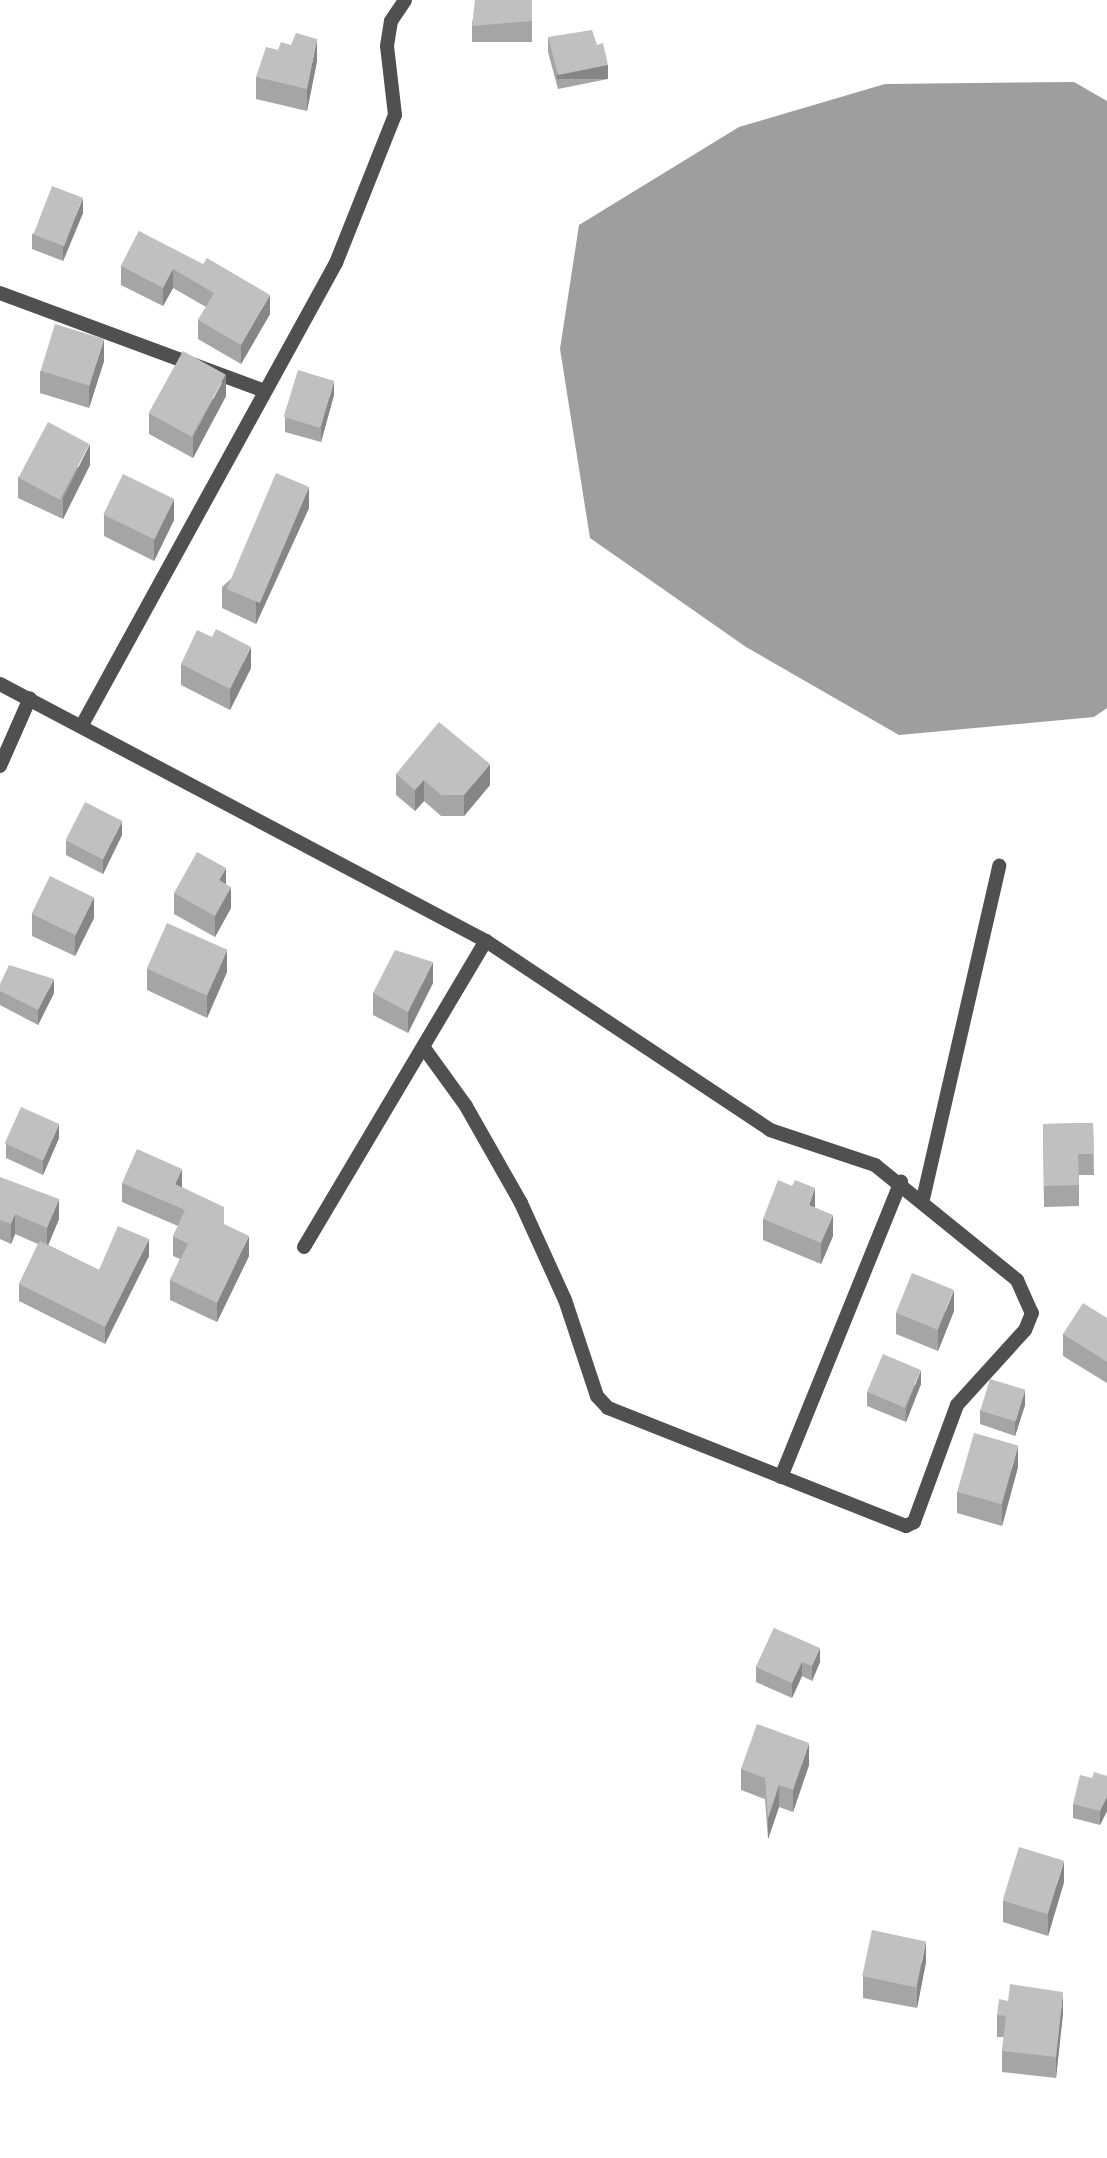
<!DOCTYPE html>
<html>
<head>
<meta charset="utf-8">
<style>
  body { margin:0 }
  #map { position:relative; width:1107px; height:2158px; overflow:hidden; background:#fff; font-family:"Fira Sans",sans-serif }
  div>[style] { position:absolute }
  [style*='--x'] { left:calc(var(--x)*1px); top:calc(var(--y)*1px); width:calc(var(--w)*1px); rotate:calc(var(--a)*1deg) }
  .water>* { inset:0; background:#9e9e9e }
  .minor>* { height:14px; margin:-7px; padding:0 7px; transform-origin:7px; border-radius:7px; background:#505050 }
  .wall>* { inset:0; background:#a5a5a5; transform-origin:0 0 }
  .shaded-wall>* { inset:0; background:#868686; transform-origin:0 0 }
  .building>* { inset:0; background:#c0c0c0; transform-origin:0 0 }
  span { translate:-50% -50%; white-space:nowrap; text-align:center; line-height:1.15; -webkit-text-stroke:5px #fff; paint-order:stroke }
</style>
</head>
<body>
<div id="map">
  <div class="water">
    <div style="clip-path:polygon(1074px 82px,1107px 101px,1107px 708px,1094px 717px,899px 735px,746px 647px,590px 538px,560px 349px,579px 225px,739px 127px,885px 84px)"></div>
  </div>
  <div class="minor">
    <div style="--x:0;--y:293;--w:279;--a:20.3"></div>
    <div style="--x:0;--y:684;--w:550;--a:27.87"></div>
    <div style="--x:486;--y:941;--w:341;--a:33.6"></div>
    <div style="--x:770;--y:1130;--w:111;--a:18.4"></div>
    <div style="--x:875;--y:1165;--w:183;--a:39"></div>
    <div style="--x:1017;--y:1280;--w:36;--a:66"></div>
    <div style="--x:1032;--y:1313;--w:18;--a:112"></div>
    <div style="--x:1025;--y:1330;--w:101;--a:132.2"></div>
    <div style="--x:957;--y:1405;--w:125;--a:110.2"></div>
    <div style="--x:914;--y:1522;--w:9;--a:153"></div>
    <div style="--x:906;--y:1526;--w:321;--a:-158.4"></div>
    <div style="--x:608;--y:1408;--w:16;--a:-133"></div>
    <div style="--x:597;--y:1396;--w:101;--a:-108.4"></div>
    <div style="--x:565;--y:1300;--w:107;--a:-114.4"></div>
    <div style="--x:521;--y:1203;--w:112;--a:-119.6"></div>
    <div style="--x:466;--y:1106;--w:72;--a:-125.9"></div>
    <div style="--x:82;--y:725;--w:527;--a:-61.2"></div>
    <div style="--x:336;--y:263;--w:159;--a:-68.3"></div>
    <div style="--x:395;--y:115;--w:69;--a:-96.6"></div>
    <div style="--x:387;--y:46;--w:25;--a:-81"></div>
    <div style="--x:391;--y:21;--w:25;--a:-56"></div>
    <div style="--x:0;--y:766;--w:74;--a:-66.2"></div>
    <div style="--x:923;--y:1199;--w:342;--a:-77.1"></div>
    <div style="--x:304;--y:1247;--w:356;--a:-59.3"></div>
    <div style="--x:781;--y:1477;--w:319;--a:-67.9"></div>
  </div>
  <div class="wall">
    <div style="left:532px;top:21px;width:21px;height:60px;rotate:90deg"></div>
    <div style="clip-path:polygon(548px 37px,597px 45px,608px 79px,558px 89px,548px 52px)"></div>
    <div style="clip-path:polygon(317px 61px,307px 111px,256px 99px,256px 77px)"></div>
    <div style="clip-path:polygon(83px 213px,63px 261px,32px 249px,32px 234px)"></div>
    <div style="clip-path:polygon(139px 231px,270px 314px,241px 364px,198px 339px,198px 320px,206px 307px,173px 288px,163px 306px,121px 285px,121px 266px)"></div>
    <div style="clip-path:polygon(104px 361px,89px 408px,40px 393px,40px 371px)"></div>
    <div style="clip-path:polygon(334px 395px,321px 442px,285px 432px,285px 417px)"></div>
    <div style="clip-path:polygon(226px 396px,193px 458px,149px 434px,149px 413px)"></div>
    <div style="clip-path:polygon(90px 465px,63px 519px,18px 498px,18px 477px)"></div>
    <div style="clip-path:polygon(309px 508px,256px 624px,222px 608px,222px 587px)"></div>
    <div style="clip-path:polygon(104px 515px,174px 520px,154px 561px,104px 536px)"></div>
    <div style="clip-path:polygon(212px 637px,251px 668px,230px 710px,181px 685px,181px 664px)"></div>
    <div style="clip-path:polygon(396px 774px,490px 785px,464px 816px,441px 816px,424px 801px,415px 811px,396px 795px)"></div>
    <div style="clip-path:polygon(122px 835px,103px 874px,66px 855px,66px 841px)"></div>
    <div style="clip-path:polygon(226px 884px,231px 908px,215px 937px,174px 914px,174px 893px)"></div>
    <div style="clip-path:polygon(32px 914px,94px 918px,75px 956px,32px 936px)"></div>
    <div style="clip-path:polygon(147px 969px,227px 972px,207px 1018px,147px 990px)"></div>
    <div style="clip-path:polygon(433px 983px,408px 1033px,373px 1015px,373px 993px)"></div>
    <div style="clip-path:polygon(0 984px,54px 993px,38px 1025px,0 1005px)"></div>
    <div style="clip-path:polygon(1093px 1123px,1094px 1175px,1079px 1175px,1079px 1206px,1044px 1207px,1043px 1124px)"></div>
    <div style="clip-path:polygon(59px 1138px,43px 1175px,6px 1158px,6px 1144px)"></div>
    <div style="clip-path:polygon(0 1177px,59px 1219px,48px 1245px,99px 1270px,149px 1256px,105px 1344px,19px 1301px,19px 1284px,38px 1244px,15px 1234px,11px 1244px,0 1239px)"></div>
    <div style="clip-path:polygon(122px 1183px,182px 1187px,224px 1225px,249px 1256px,217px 1322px,170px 1300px,170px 1280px,180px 1259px,173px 1256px,173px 1236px,178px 1226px,122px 1202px)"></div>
    <div style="clip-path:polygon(815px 1208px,833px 1236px,821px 1264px,763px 1240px,763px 1219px)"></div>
    <div style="clip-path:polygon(954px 1311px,938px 1351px,896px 1334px,896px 1313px)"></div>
    <div style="clip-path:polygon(1107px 1318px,1107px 1383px,1063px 1356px,1063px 1334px)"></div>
    <div style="clip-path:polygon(921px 1384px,906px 1422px,867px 1406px,867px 1392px)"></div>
    <div style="clip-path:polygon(1025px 1405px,1015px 1436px,980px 1424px,980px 1410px)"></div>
    <div style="clip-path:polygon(1018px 1467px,1002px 1526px,957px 1513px,957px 1492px)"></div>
    <div style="clip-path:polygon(774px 1628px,820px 1662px,812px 1681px,802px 1676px,792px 1698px,756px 1682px,756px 1667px)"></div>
    <div style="clip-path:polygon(809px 1765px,793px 1812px,779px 1807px,768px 1839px,765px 1799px,741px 1790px,741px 1769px)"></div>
    <div style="clip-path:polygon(1107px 1776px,1107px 1811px,1100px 1825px,1073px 1818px,1073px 1804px,1092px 1778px)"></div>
    <div style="clip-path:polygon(1064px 1882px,1048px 1936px,1003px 1922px,1003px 1901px)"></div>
    <div style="clip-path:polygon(926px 1962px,917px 2008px,863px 1998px,863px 1976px)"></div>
    <div style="clip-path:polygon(1063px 2013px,1056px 2078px,1002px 2072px,1002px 2051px,1004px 2037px,997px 2037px,997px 2015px)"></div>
  </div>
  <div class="shaded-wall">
    <div style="clip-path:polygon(317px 39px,317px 61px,307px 111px,307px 89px)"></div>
    <div style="left:608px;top:65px;width:14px;height:51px;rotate:90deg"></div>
    <div style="clip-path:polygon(83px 198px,83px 213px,63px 261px,63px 247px)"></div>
    <div style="clip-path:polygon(173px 269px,173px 288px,163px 306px,163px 288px)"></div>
    <div style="clip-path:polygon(270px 295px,270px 314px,241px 364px,241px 345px)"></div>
    <div style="clip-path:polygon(104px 339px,104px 361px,89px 408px,89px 387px)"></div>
    <div style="clip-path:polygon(226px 375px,226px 396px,193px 458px,193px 437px)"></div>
    <div style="clip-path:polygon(334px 381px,334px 395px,321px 442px,321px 427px)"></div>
    <div style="clip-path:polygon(90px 444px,90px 465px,63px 519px,63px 498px)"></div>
    <div style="clip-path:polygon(309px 487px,309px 508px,256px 624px,256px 603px)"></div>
    <div style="clip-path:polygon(174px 499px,174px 520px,154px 561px,154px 540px)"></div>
    <div style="clip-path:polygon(251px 647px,251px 668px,230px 710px,230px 689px)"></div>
    <div style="clip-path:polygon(490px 764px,490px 785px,464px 816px,464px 795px)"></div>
    <div style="clip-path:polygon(424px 780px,424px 801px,415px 811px,415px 790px)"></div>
    <div style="clip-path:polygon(122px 821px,122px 835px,103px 874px,103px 860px)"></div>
    <div style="clip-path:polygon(226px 868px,226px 890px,219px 880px)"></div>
    <div style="clip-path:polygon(231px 887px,231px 908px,215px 937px,215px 916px)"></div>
    <div style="clip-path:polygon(94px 897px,94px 918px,75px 956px,75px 935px)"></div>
    <div style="clip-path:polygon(227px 950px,227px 972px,207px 1018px,207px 996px)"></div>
    <div style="clip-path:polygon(433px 962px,433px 983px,408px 1033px,408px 1012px)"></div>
    <div style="clip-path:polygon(54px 979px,54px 993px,38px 1025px,38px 1010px)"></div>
    <div style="clip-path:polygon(59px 1124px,59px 1138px,43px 1175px,43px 1161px)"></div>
    <div style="clip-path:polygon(182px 1169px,182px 1189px,175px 1184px)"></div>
    <div style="clip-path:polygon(815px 1188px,815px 1210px,809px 1205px)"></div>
    <div style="clip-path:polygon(59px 1199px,59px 1219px,47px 1248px,47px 1228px)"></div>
    <div style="clip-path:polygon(15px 1214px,15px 1234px,11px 1244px,11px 1224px)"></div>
    <div style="clip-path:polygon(833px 1215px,833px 1236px,821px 1264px,821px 1243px)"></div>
    <div style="clip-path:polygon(249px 1236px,249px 1256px,217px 1322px,217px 1303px)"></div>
    <div style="clip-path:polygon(149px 1239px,149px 1256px,105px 1344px,105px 1327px)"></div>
    <div style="clip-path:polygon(954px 1290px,954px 1311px,938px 1351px,938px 1330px)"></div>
    <div style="clip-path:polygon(921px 1370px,921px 1384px,906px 1422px,906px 1408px)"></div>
    <div style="clip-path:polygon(1025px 1390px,1025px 1405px,1015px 1436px,1015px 1421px)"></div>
    <div style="clip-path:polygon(1018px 1446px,1018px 1467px,1002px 1526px,1002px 1505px)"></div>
    <div style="clip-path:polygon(820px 1648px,820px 1662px,812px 1681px,812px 1666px)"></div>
    <div style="clip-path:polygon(802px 1662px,802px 1676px,792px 1698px,792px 1683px)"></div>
    <div style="clip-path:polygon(809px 1743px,809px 1765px,793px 1812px,793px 1790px)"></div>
    <div style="clip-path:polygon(779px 1785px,779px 1807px,768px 1839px,768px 1818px)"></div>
    <div style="clip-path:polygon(1107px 1797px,1107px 1811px,1100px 1825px,1100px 1811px)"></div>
    <div style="clip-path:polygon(1064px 1861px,1064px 1882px,1048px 1936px,1048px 1914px)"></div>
    <div style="clip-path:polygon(926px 1941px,926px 1962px,917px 2008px,917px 1987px)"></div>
    <div style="clip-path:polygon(1063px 1992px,1063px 2013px,1056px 2078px,1056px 2057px)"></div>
  </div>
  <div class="building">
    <div style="clip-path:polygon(475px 0,532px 0,532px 21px,472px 26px)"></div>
    <div style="clip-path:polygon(592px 30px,597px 45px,603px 43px,608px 65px,558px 75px,548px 37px)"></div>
    <div style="clip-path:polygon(296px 33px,317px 39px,307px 89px,256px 77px,266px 47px,278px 50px,281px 42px,291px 45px)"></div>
    <div style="left:52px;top:186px;width:33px;height:52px;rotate:21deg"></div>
    <div style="clip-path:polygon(139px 231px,203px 264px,207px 258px,270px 295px,241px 345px,198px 320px,214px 293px,173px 269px,163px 288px,121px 266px)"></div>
    <div style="left:55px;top:324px;width:51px;height:49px;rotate:17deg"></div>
    <div style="left:183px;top:351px;width:49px;height:71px;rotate:29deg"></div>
    <div style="left:298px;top:370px;width:38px;height:49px;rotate:17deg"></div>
    <div style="left:48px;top:422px;width:47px;height:63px;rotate:28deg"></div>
    <div style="left:276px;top:473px;width:36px;height:126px;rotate:23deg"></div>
    <div style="left:123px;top:474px;width:57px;height:45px;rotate:26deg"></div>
    <div style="clip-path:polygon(216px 629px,251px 647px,230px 689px,181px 664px,197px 630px,212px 637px)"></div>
    <div style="clip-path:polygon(439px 722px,490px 764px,464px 795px,441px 795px,424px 780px,415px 790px,396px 774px)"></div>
    <div style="left:85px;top:802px;width:42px;height:43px;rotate:27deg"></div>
    <div style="clip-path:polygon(197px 852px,226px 868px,219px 880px,231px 887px,215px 916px,174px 893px)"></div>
    <div style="left:50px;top:876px;width:49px;height:42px;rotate:26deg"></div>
    <div style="left:167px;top:923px;width:66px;height:50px;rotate:24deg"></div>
    <div style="clip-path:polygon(395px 950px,433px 962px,408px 1012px,373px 993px)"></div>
    <div style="clip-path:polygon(9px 965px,54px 979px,38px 1010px,0 991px,0 984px)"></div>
    <div style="left:21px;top:1107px;width:42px;height:40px;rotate:24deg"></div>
    <div style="clip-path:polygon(1093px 1123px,1094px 1154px,1078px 1154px,1079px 1185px,1044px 1186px,1043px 1124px)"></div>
    <div style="clip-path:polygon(137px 1149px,182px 1169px,175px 1184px,224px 1207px,224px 1224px,249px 1236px,217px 1303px,170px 1280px,188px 1244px,173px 1236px,185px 1210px,122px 1183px)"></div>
    <div style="clip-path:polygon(0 1177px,59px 1199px,47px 1228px,15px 1214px,11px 1224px,0 1220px)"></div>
    <div style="clip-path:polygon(778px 1180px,792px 1186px,795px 1180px,815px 1188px,809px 1205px,833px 1215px,821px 1243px,763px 1219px)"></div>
    <div style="clip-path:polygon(118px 1226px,149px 1239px,105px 1327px,19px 1284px,40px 1241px,99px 1270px)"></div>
    <div style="left:912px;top:1273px;width:45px;height:43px;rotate:22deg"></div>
    <div style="clip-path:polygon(1083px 1303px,1107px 1318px,1107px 1362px,1063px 1334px)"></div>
    <div style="left:883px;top:1354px;width:41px;height:41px;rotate:23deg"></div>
    <div style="left:990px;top:1379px;width:37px;height:33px;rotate:17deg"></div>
    <div style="left:974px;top:1433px;width:46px;height:61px;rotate:16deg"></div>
    <div style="clip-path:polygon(774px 1628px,820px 1648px,812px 1666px,802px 1662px,792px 1683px,756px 1667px)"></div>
    <div style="clip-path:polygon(757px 1724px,809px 1743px,793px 1790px,779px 1785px,768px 1818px,765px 1778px,741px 1769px)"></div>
    <div style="clip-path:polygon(1094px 1772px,1107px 1776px,1107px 1797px,1100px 1811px,1073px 1804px,1080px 1775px,1092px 1778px)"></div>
    <div style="left:1019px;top:1847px;width:47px;height:56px;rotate:17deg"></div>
    <div style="left:872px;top:1930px;width:55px;height:47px;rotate:12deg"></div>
    <div style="clip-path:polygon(1010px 1984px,1063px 1992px,1056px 2057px,1002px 2051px,1006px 2016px,997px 2015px,999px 1999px,1008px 2001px)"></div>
  </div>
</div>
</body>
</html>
